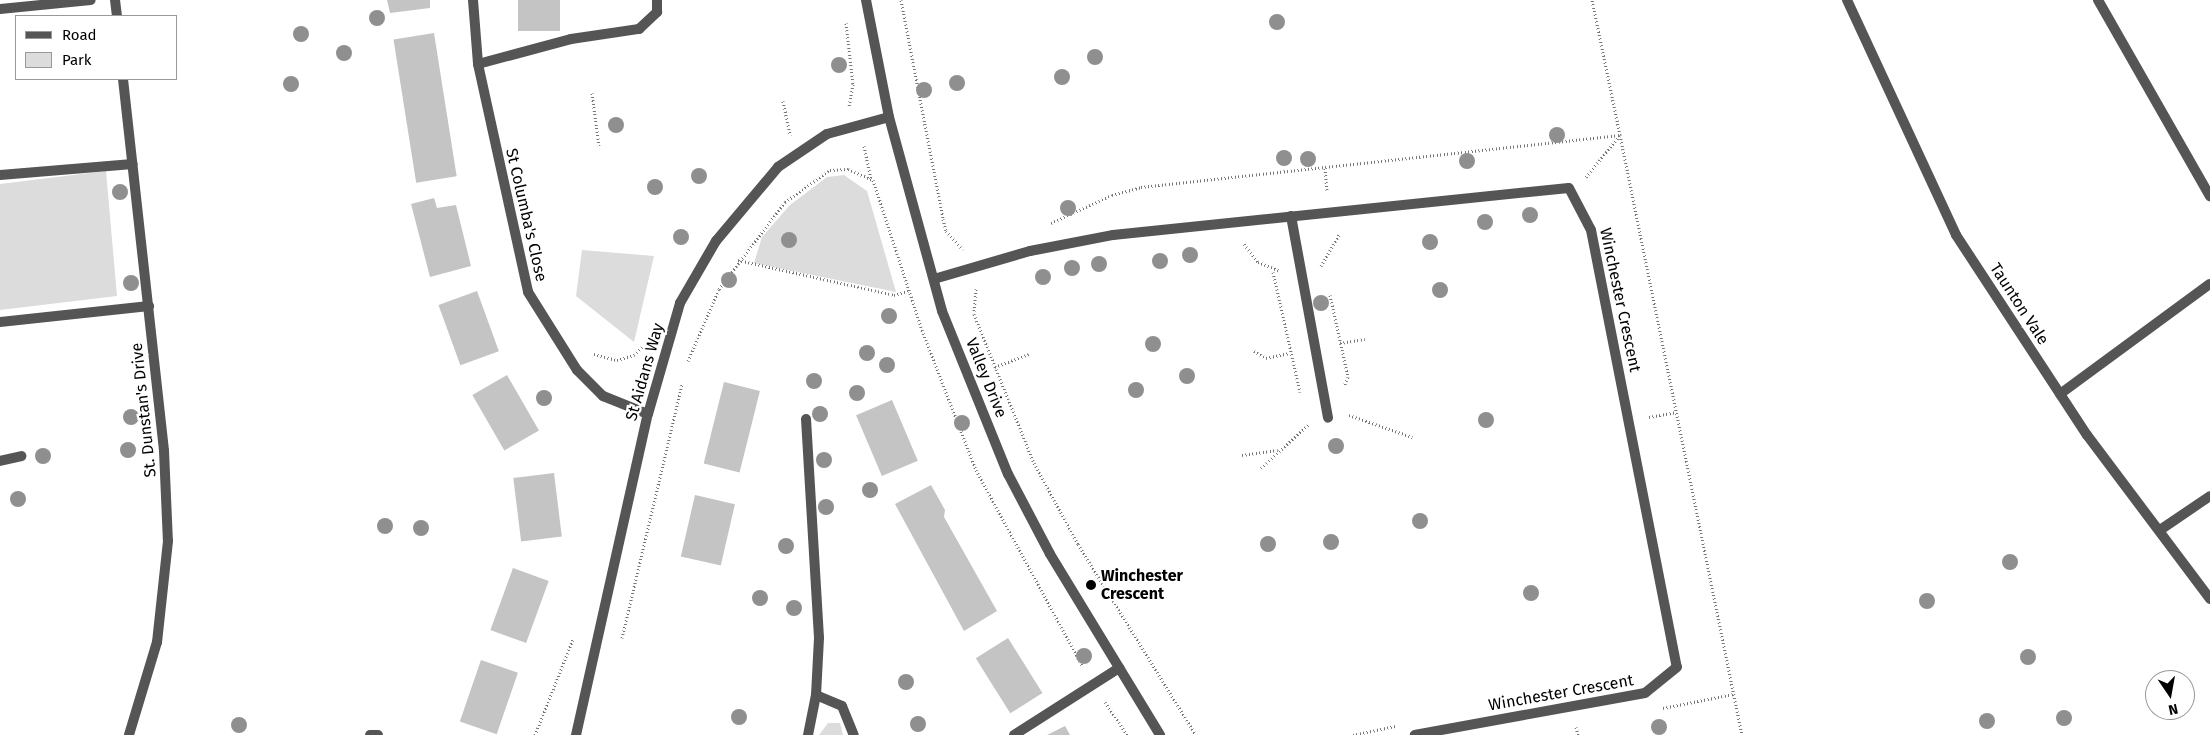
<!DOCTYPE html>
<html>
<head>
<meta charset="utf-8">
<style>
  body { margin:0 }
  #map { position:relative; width:2210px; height:735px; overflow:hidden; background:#fff; font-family:"Fira Sans",sans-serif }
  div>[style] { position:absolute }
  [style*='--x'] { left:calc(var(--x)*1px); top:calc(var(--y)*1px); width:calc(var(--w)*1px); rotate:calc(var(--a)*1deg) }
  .green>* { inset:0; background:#dcdcdc }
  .building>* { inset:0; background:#c4c4c4; transform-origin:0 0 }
  .path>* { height:3px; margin-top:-1.5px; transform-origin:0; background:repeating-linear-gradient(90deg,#777 0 1px,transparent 0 3.5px) }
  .service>* { height:10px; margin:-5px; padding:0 5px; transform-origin:5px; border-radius:5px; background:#555 }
  .minor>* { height:10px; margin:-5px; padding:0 5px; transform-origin:5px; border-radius:5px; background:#555 }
  .tertiary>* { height:10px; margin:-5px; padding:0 5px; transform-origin:5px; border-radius:5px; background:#555 }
  .trees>* { width:16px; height:16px; margin:-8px; border-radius:50%; background:#8f8f8f }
  .dots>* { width:14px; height:14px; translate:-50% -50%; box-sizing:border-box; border:2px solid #fff; border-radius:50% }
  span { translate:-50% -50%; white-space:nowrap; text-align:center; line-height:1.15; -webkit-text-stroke:4.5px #fff; paint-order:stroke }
  .street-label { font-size:16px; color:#000 }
  .poi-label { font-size:16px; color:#000; font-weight:700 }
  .left { translate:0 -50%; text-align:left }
  .legend { position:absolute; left:15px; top:15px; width:162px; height:65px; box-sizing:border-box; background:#fff; border:1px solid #999; margin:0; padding:6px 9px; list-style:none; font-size:15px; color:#000 }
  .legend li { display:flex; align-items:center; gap:10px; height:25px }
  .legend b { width:25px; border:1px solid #999 }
  .north { position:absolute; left:2145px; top:670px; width:50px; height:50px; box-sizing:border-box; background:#fff; border:1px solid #999; border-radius:50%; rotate:168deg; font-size:14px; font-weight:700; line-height:20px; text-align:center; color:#000 }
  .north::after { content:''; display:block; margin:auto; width:18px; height:22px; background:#000; clip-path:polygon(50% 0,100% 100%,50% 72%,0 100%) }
</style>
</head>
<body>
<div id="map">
  <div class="green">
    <div style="clip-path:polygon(106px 171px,117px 296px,0 310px,0 184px)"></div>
    <div style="clip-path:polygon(844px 175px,867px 191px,896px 292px,754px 263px,762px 237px,790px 205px,827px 177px)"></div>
    <div style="clip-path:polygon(582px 250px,654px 256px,634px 342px,576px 296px)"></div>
    <div style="clip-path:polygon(828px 723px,840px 723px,843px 735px,819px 735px)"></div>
  </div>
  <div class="building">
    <div style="clip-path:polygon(387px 0,430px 0,430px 8px,390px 13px)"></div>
    <div style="left:518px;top:0;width:42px;height:31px"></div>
    <div style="left:434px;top:33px;width:145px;height:41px;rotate:81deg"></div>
    <div style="clip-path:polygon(434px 198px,437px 208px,456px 205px,471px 266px,430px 277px,411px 204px)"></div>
    <div style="left:477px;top:291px;width:64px;height:41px;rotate:70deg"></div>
    <div style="left:507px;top:375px;width:64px;height:40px;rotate:60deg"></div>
    <div style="left:724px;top:382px;width:37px;height:84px;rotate:14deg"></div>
    <div style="left:892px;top:400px;width:66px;height:39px;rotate:67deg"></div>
    <div style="left:554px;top:473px;width:64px;height:41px;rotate:83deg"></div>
    <div style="clip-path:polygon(931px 485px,945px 510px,944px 517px,997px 611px,964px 631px,895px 504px)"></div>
    <div style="left:695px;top:495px;width:41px;height:63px;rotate:13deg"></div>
    <div style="left:513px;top:568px;width:38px;height:66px;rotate:20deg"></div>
    <div style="left:1008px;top:638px;width:65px;height:38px;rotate:58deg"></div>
    <div style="left:481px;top:660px;width:39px;height:65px;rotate:19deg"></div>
    <div style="clip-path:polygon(1065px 726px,1070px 735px,1047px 735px)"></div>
  </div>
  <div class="path">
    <div style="--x:901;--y:0;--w:223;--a:79.1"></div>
    <div style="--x:943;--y:219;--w:12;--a:76"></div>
    <div style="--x:946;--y:231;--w:25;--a:48"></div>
    <div style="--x:846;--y:23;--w:61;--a:83.5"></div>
    <div style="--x:853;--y:84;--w:22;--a:100"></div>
    <div style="--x:592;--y:93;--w:53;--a:82.5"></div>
    <div style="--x:783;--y:101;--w:35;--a:78"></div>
    <div style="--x:864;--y:146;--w:34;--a:78"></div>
    <div style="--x:1325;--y:168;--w:24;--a:85"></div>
    <div style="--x:1586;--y:177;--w:54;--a:-51"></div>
    <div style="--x:1620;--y:135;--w:138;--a:-101.7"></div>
    <div style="--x:1051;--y:223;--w:67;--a:-24.7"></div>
    <div style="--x:1112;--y:195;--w:30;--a:-15"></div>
    <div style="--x:1141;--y:187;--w:482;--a:-6.2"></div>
    <div style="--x:1620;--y:135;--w:612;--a:78.51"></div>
    <div style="--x:1244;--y:244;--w:23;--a:52"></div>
    <div style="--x:1258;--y:262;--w:24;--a:22"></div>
    <div style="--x:738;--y:260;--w:160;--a:12.6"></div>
    <div style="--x:894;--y:295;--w:15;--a:-16"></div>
    <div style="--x:1321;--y:266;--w:38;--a:-60"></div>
    <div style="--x:1273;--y:272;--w:123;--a:77.3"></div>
    <div style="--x:976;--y:289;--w:25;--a:95"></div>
    <div style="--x:974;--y:314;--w:161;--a:68.1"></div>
    <div style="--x:1034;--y:463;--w:92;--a:61.5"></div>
    <div style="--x:1078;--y:544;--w:225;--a:58.3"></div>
    <div style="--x:1330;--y:295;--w:84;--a:77.6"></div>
    <div style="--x:1348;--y:377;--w:10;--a:114"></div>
    <div style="--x:1340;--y:343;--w:25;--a:-9"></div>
    <div style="--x:1254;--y:351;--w:14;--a:30"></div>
    <div style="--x:1266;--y:358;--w:24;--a:-12"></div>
    <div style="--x:594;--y:354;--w:24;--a:15"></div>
    <div style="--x:617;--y:360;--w:18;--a:-16"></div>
    <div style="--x:634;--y:355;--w:14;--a:-45"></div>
    <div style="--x:688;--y:361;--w:78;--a:-66.7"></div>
    <div style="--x:719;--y:289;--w:109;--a:-52.8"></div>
    <div style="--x:785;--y:202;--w:55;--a:-35.4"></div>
    <div style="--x:830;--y:170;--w:18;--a:-3"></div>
    <div style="--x:848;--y:169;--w:27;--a:24"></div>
    <div style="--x:873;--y:180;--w:158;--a:71.9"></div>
    <div style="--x:922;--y:330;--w:150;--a:68.9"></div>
    <div style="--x:976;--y:470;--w:224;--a:61.5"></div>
    <div style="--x:995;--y:367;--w:36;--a:-21"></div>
    <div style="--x:1349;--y:415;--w:67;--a:19.2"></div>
    <div style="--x:1649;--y:417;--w:27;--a:-10"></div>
    <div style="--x:1242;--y:455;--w:36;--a:-8"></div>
    <div style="--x:1261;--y:468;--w:65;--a:-42.5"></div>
    <div style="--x:622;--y:638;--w:261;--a:-76.7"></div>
    <div style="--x:1105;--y:702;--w:40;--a:56"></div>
    <div style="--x:1663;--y:708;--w:72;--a:-11.2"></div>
    <div style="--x:1576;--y:727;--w:8;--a:76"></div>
    <div style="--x:535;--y:735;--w:103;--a:-68.4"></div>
    <div style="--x:1353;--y:735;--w:43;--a:-12.1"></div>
  </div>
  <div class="service">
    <div style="--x:2098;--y:0;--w:226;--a:60.3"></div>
    <div style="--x:0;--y:9;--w:91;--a:-5.6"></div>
    <div style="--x:478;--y:64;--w:96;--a:-15"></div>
    <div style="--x:571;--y:39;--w:69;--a:-8.4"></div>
    <div style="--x:639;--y:29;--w:25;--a:-43"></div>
    <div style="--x:657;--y:12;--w:12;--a:-90"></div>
    <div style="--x:2060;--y:394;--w:186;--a:-36.3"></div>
    <div style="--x:806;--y:419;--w:219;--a:86.6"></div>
    <div style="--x:819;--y:638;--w:57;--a:93"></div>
    <div style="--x:816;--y:695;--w:41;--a:101.3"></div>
    <div style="--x:0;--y:461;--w:22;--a:-13"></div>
    <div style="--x:816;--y:695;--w:28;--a:23"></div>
    <div style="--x:842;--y:706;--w:31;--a:68"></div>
    <div style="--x:370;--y:735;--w:8;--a:0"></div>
    <div style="--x:1014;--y:735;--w:125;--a:-32.5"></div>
  </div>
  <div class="minor">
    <div style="--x:115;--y:0;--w:16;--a:83"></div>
    <div style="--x:473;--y:0;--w:64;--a:85.5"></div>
    <div style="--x:478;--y:64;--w:233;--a:77.6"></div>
    <div style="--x:528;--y:292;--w:92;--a:57.9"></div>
    <div style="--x:577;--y:370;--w:37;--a:45"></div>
    <div style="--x:603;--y:396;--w:48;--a:21.8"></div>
    <div style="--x:1847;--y:0;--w:259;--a:65.1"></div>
    <div style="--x:1956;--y:235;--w:239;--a:56.8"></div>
    <div style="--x:2087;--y:435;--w:205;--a:53.1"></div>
    <div style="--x:123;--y:79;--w:374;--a:83.7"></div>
    <div style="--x:164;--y:451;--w:90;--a:87.5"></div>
    <div style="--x:168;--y:541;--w:102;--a:96.2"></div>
    <div style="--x:157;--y:642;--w:97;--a:106.8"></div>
    <div style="--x:0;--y:175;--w:133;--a:-4.7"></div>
    <div style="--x:1291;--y:216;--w:205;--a:79.6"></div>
    <div style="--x:934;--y:279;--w:100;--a:-16.3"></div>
    <div style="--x:1030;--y:251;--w:85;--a:-10.9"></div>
    <div style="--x:1113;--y:235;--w:458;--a:-5.9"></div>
    <div style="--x:1569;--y:188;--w:47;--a:62.4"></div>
    <div style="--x:1591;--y:230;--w:445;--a:78.9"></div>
    <div style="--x:1677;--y:667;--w:41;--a:140.9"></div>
    <div style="--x:1645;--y:693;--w:234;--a:169.7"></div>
    <div style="--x:0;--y:322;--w:150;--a:-6.1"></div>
    <div style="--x:2160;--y:530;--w:60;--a:-34.2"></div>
    <div style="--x:576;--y:735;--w:329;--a:-77.4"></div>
    <div style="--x:648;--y:414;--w:116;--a:-73.9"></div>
    <div style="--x:680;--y:303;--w:72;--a:-59.9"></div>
    <div style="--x:716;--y:241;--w:97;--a:-50"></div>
    <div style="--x:778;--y:167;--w:59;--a:-34"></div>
    <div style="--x:827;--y:134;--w:64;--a:-15.3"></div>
  </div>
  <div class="tertiary">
    <div style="--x:866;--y:0;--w:119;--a:78.9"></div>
    <div style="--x:889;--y:117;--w:201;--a:74.7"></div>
    <div style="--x:942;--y:311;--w:176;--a:68"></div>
    <div style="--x:1008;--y:474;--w:90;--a:62.3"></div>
    <div style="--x:1050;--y:554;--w:212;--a:58.7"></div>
  </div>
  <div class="trees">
    <div style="left:377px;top:18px"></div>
    <div style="left:1277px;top:22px"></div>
    <div style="left:301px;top:34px"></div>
    <div style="left:344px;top:53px"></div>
    <div style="left:1095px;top:57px"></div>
    <div style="left:839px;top:65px"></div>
    <div style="left:1062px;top:77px"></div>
    <div style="left:957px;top:83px"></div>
    <div style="left:291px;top:84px"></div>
    <div style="left:924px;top:90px"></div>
    <div style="left:616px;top:125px"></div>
    <div style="left:1557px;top:135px"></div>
    <div style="left:1284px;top:158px"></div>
    <div style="left:1308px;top:159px"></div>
    <div style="left:1467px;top:161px"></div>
    <div style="left:699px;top:176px"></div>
    <div style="left:655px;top:187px"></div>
    <div style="left:120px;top:192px"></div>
    <div style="left:1068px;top:208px"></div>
    <div style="left:1530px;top:215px"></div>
    <div style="left:1485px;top:222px"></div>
    <div style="left:681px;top:237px"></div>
    <div style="left:789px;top:240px"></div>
    <div style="left:1430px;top:242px"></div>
    <div style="left:1190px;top:255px"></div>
    <div style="left:1160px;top:261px"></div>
    <div style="left:1099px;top:264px"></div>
    <div style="left:1072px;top:268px"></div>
    <div style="left:1043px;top:277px"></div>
    <div style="left:729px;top:280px"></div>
    <div style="left:131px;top:283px"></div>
    <div style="left:1440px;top:290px"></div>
    <div style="left:1321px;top:303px"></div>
    <div style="left:889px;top:316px"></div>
    <div style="left:1153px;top:344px"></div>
    <div style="left:867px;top:353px"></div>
    <div style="left:887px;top:365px"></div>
    <div style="left:1187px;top:376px"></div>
    <div style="left:814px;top:381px"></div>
    <div style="left:1136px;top:390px"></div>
    <div style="left:857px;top:393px"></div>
    <div style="left:544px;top:398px"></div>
    <div style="left:820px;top:414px"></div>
    <div style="left:131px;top:417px"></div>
    <div style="left:1486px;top:420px"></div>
    <div style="left:962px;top:423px"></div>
    <div style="left:1336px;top:446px"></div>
    <div style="left:128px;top:450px"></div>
    <div style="left:43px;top:456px"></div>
    <div style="left:824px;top:460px"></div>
    <div style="left:870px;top:490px"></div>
    <div style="left:18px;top:499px"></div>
    <div style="left:826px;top:507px"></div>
    <div style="left:1420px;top:521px"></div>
    <div style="left:385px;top:526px"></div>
    <div style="left:421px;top:528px"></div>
    <div style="left:1331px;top:542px"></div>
    <div style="left:1268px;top:544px"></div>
    <div style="left:786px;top:546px"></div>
    <div style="left:2010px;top:562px"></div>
    <div style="left:1531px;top:593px"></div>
    <div style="left:760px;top:598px"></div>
    <div style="left:1927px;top:601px"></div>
    <div style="left:794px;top:608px"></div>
    <div style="left:1084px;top:656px"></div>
    <div style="left:2028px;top:657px"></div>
    <div style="left:906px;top:682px"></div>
    <div style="left:739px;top:717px"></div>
    <div style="left:2064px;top:718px"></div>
    <div style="left:1987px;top:721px"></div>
    <div style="left:918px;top:724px"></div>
    <div style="left:239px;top:725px"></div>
    <div style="left:1659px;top:727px"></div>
  </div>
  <div class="dots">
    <div style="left:1091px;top:585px;background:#000"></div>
  </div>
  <div class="street-label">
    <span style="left:526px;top:215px;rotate:77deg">St Columba's Close</span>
    <span style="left:1620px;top:300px;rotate:78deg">Winchester Crescent</span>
    <span style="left:2019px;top:304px;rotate:57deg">Taunton Vale</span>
    <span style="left:645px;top:372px;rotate:-74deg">St Aidans Way</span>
    <span style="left:986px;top:378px;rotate:68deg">Valley Drive</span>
    <span style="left:144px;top:410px;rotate:-96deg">St. Dunstan's Drive</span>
    <span style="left:1561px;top:693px;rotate:-10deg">Winchester Crescent</span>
  </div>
  <div class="poi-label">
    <span class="left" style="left:1101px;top:585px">Winchester<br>Crescent</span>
  </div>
  <ul class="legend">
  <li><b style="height:6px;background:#555"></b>Road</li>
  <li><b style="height:14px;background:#dcdcdc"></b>Park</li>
  </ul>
  <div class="north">N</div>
</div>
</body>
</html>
